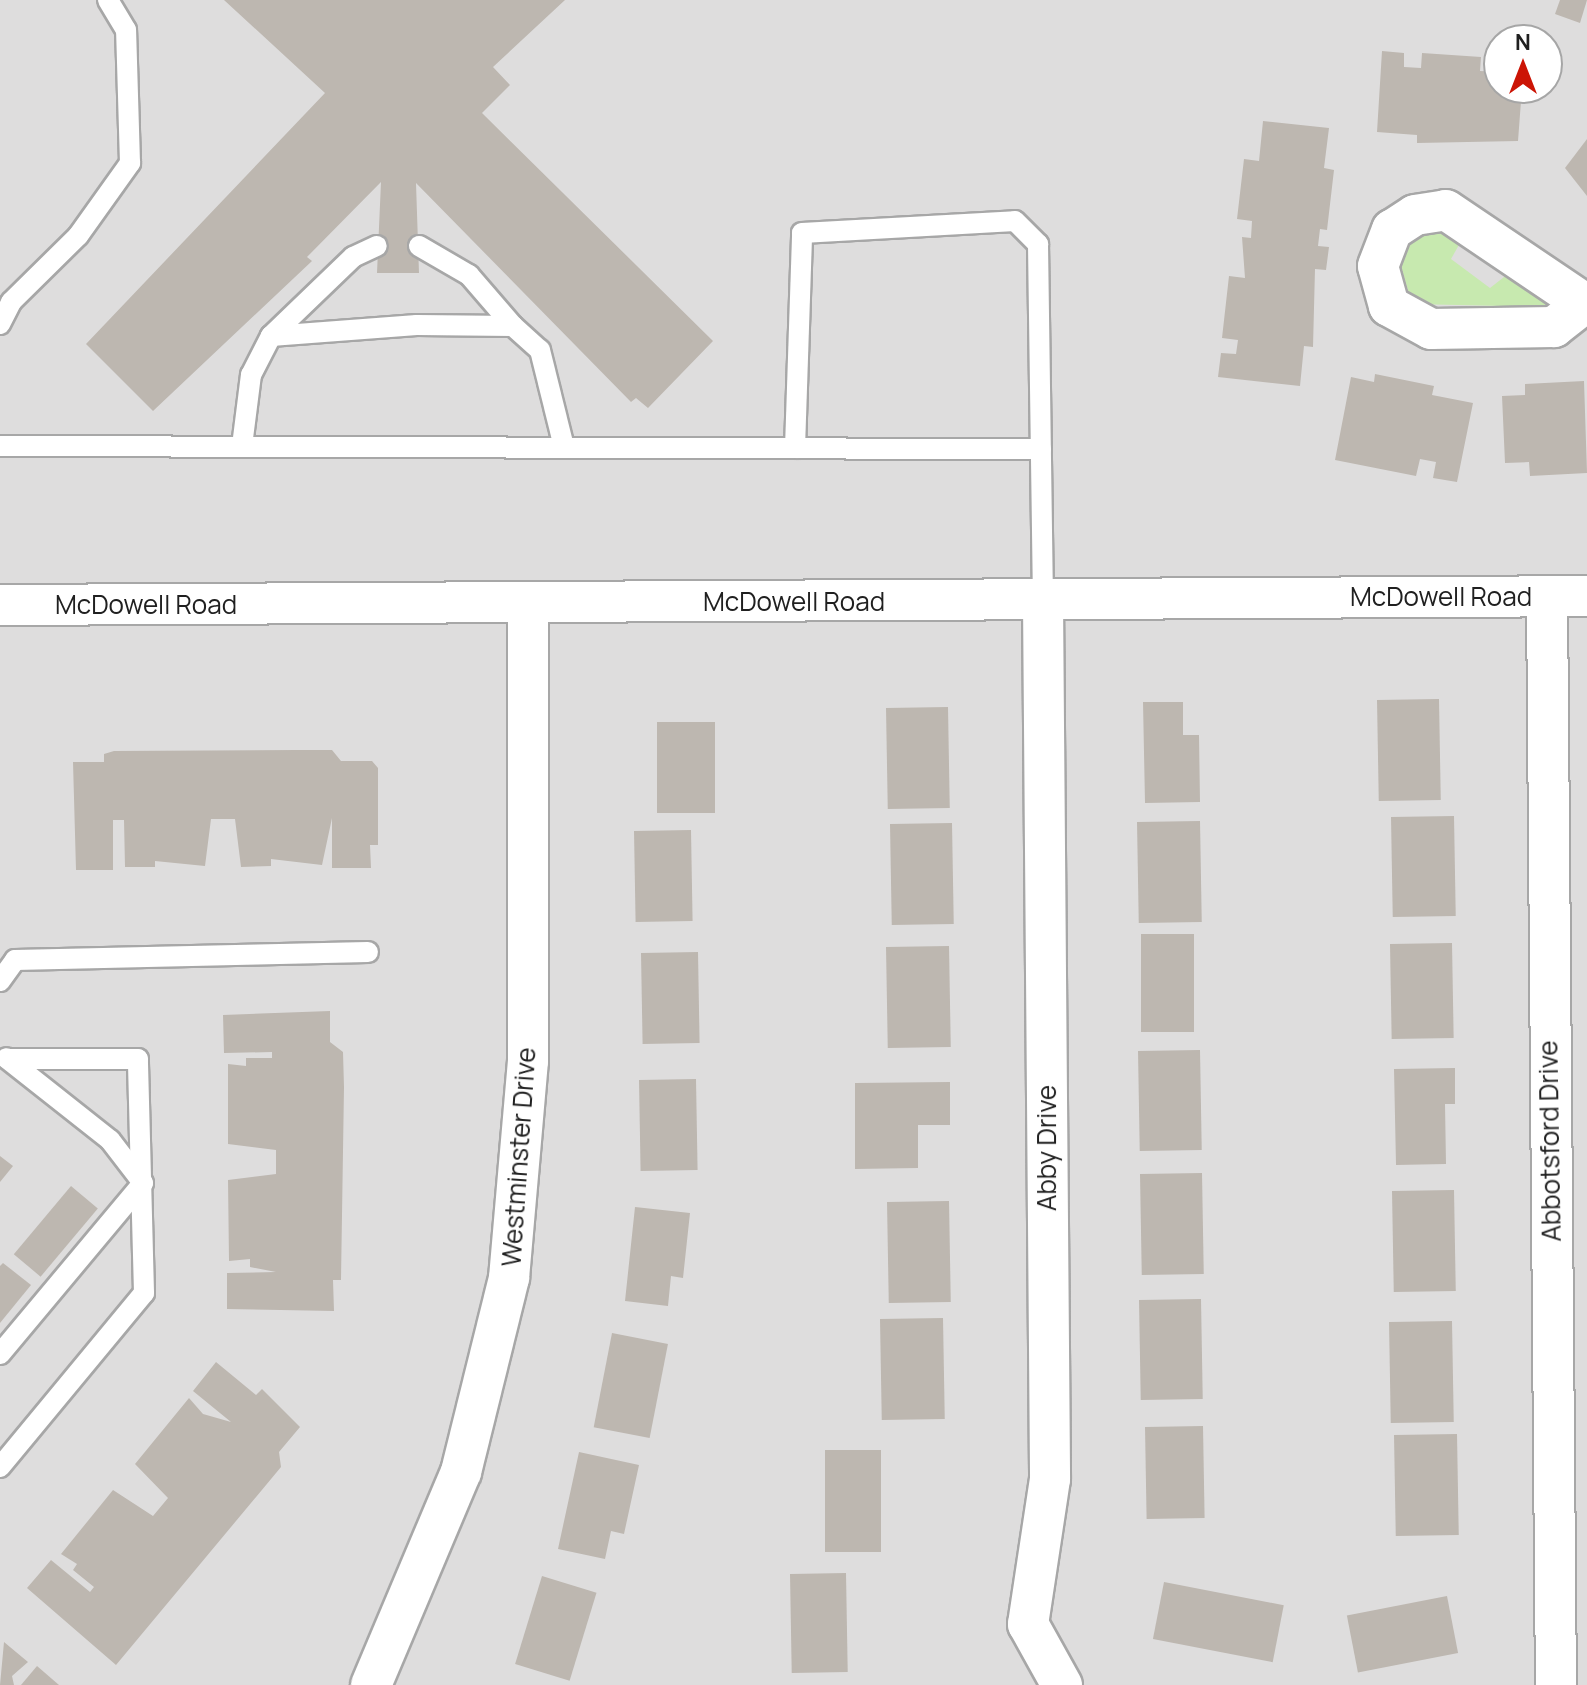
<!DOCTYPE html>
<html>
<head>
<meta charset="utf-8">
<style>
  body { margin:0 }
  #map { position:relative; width:1587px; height:1685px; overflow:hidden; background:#f1eee7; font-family:Manrope,sans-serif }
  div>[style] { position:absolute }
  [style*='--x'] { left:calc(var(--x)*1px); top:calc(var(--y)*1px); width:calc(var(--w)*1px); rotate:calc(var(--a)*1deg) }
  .residential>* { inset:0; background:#dedddd }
  .grass>* { inset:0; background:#c7e9af }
  .building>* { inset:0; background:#bdb7b0; transform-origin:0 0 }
  .roads { filter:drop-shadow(2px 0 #a7a7a7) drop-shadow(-2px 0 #a7a7a7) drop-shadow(0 2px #a7a7a7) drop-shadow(0 -2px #a7a7a7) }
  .lane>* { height:20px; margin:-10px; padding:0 10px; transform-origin:10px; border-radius:10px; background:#fff }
  .street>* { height:40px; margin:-20px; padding:0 20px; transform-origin:20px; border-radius:20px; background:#fff }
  span { translate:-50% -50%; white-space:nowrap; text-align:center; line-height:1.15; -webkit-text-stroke:8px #fff; paint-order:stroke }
  .street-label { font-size:26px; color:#202020 }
  .north { position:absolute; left:1483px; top:24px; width:80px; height:80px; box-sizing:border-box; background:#fff; border:2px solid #a6a6a6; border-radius:50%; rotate:0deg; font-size:22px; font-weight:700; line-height:32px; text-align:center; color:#202020 }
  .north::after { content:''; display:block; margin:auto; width:28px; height:36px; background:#cc1405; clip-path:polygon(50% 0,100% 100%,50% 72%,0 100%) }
</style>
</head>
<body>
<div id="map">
  <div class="residential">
    <div style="clip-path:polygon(evenodd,0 0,1587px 0,1587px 1685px,0 1685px,0 0,1499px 40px,1547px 40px,1547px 88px,1499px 88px,1499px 40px)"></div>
  </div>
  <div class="grass">
    <div style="clip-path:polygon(1438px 227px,1464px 236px,1451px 259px,1490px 288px,1513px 270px,1548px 300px,1545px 307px,1412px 304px,1400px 263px,1406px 245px)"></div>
  </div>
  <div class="building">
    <div style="clip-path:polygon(224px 0,565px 0,493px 67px,510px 85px,482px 113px,713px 341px,648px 408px,636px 398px,631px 402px,416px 183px,419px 273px,377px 273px,381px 182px,307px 257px,312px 261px,153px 411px,86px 344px,325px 93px)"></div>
    <div style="clip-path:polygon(1560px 0,1587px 0,1580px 23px,1555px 14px)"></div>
    <div style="clip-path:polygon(1382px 51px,1404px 53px,1404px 67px,1421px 68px,1422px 53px,1481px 57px,1480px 71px,1499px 72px,1499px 88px,1522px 88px,1518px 141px,1417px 143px,1417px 135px,1377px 132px)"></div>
    <div style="clip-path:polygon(1263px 121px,1329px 128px,1324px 168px,1334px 170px,1327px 230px,1320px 229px,1318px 246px,1329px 247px,1326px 270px,1315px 269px,1313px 347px,1304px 346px,1300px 386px,1218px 377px,1221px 353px,1236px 354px,1238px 340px,1222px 338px,1229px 276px,1245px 278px,1242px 237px,1251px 238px,1252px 221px,1237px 219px,1244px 159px,1259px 161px)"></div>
    <div style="clip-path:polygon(1587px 139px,1587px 196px,1565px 168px)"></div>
    <div style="clip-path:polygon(1375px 374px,1434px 386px,1432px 395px,1473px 403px,1457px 482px,1433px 478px,1436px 462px,1420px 459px,1416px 476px,1335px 460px,1351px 377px,1374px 382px)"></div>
    <div style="clip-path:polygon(1584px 381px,1587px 473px,1530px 476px,1529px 462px,1505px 463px,1502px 396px,1525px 395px,1525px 384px)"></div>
    <div style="left:1439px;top:699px;width:101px;height:62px;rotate:89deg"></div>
    <div style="clip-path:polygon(1143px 702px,1183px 702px,1183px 735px,1199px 735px,1200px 802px,1145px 803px)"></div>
    <div style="left:948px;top:707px;width:101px;height:62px;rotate:89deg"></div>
    <div style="left:657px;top:722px;width:58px;height:91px"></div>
    <div style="clip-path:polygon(297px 750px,332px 750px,341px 761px,372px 761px,378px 768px,378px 845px,370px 845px,371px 868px,332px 868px,332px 818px,322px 865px,271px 859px,271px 866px,241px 867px,235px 819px,211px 819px,205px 866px,155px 861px,155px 867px,125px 867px,124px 820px,113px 820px,113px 870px,76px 870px,73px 762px,104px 762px,104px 754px,114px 751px)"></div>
    <div style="left:1454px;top:816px;width:100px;height:63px;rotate:89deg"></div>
    <div style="left:1200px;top:821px;width:101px;height:63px;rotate:89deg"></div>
    <div style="left:952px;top:823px;width:101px;height:62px;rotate:89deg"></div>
    <div style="left:691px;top:830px;width:91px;height:57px;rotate:89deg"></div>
    <div style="left:1141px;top:934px;width:53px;height:98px"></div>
    <div style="left:1452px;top:943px;width:95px;height:62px;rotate:89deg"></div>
    <div style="left:949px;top:946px;width:101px;height:63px;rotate:89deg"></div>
    <div style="left:698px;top:952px;width:91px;height:57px;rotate:89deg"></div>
    <div style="clip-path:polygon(330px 1011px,330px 1042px,343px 1052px,344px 1087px,341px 1280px,333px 1280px,334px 1311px,227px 1309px,227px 1273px,276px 1272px,250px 1267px,250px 1259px,229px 1261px,228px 1180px,276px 1174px,276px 1150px,228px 1144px,228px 1064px,246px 1066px,246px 1058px,272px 1058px,272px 1052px,224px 1053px,223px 1015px)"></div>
    <div style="left:1200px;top:1050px;width:100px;height:62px;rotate:89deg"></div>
    <div style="clip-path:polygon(1455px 1068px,1455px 1104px,1445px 1104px,1446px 1164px,1396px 1165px,1394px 1069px)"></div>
    <div style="left:696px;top:1079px;width:91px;height:57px;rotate:89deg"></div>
    <div style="clip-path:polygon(950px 1082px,950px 1125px,918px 1125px,918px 1168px,855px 1169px,855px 1083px)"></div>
    <div style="clip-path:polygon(0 1156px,13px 1166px,0 1182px)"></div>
    <div style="left:1202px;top:1173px;width:101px;height:62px;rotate:89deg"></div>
    <div style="left:71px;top:1186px;width:35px;height:89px;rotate:40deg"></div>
    <div style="left:1454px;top:1190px;width:101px;height:62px;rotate:89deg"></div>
    <div style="left:949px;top:1201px;width:101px;height:62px;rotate:89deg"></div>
    <div style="clip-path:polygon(635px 1207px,690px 1213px,683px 1278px,671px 1276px,668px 1306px,625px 1301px)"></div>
    <div style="clip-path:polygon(3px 1263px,31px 1285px,0 1323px,0 1266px)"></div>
    <div style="left:1201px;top:1299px;width:100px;height:62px;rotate:89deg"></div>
    <div style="left:943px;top:1318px;width:101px;height:63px;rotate:89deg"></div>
    <div style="left:1452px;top:1321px;width:101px;height:63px;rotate:89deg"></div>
    <div style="left:612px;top:1333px;width:57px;height:96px;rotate:11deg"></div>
    <div style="clip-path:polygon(216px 1362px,256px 1395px,262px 1389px,300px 1427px,279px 1452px,281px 1467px,116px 1665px,27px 1588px,51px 1560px,90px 1592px,94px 1587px,73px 1570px,77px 1564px,61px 1554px,113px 1490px,153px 1516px,168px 1498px,135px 1464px,189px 1398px,203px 1414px,231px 1422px,193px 1391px)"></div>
    <div style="left:1203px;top:1426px;width:92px;height:58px;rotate:89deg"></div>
    <div style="left:1457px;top:1434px;width:101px;height:63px;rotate:89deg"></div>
    <div style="left:825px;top:1450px;width:56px;height:102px"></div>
    <div style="clip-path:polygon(579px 1452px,639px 1465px,624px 1534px,611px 1531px,605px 1559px,558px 1549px)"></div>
    <div style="left:846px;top:1573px;width:99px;height:56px;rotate:89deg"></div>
    <div style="left:542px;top:1576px;width:57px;height:92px;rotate:17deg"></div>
    <div style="left:1164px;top:1582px;width:122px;height:58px;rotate:11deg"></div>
    <div style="left:1447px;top:1596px;width:58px;height:102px;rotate:79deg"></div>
    <div style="clip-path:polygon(4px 1642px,28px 1662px,12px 1676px,14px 1685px,0 1685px)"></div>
    <div style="clip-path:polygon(37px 1666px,59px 1685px,21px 1685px)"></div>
  </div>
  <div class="roads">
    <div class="lane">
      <div style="--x:419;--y:246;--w:58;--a:30.1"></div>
      <div style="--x:469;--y:275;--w:67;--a:49.2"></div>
      <div style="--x:0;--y:324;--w:25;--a:-63"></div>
      <div style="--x:11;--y:302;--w:94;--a:-44.6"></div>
      <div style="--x:78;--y:236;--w:90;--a:-54.5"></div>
      <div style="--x:130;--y:163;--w:133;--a:-91.7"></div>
      <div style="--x:126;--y:30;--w:35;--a:-121"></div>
      <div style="--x:271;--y:336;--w:114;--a:-43.9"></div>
      <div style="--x:353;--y:257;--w:26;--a:-25"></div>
      <div style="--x:0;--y:446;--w:1041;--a:0.17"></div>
      <div style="--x:242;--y:446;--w:72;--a:-82.8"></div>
      <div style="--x:251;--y:375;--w:44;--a:-62.9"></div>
      <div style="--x:271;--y:336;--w:146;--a:-4.3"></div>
      <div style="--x:417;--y:325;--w:96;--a:0.6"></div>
      <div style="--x:513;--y:326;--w:36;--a:42"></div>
      <div style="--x:540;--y:350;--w:100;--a:76.1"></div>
      <div style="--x:795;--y:448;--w:215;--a:-88.1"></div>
      <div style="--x:802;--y:233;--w:213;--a:-3.2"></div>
      <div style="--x:1015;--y:221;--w:33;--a:45"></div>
      <div style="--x:1038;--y:244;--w:356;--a:89.2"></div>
      <div style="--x:0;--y:981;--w:26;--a:-54"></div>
      <div style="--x:15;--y:960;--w:353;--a:-1.3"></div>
      <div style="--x:0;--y:1354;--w:223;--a:-50.1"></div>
      <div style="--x:143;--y:1183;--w:54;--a:-127.5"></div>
      <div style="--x:110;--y:1140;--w:132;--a:-141.7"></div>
      <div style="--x:0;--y:1467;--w:226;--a:-50.4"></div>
      <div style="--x:144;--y:1293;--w:234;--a:-91.5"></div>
      <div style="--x:138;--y:1059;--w:130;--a:180"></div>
    </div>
    <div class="street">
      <div style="--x:1582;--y:305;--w:36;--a:142"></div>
      <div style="--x:1554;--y:327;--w:123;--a:179.1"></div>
      <div style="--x:1431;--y:329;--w:48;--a:-151.3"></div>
      <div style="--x:1389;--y:306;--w:41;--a:-105.4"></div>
      <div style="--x:1378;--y:266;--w:39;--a:-69"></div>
      <div style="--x:1392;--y:230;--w:27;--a:-33"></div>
      <div style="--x:1415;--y:215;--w:31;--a:-9"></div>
      <div style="--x:1446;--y:210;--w:170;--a:34"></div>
      <div style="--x:1547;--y:597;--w:1088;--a:89.53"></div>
      <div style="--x:1043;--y:600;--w:879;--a:89.54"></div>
      <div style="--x:1050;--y:1479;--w:147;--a:98.6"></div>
      <div style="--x:1028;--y:1624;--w:70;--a:60.9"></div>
      <div style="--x:0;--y:605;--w:1587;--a:-0.32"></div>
      <div style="--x:371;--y:1685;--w:231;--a:-67.1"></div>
      <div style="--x:461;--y:1472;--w:200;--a:-76.1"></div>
      <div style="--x:509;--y:1278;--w:218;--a:-85"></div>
      <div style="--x:528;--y:1061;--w:457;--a:-90"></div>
    </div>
  </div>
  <div class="street-label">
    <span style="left:1441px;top:597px">McDowell Road</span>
    <span style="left:794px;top:602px">McDowell Road</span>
    <span style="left:146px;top:605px">McDowell Road</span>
    <span style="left:1550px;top:1141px;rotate:-91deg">Abbotsford Drive</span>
    <span style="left:1047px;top:1148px;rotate:-90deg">Abby Drive</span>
    <span style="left:519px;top:1157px;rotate:-86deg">Westminster Drive</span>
  </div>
  <div class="north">N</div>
</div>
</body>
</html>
